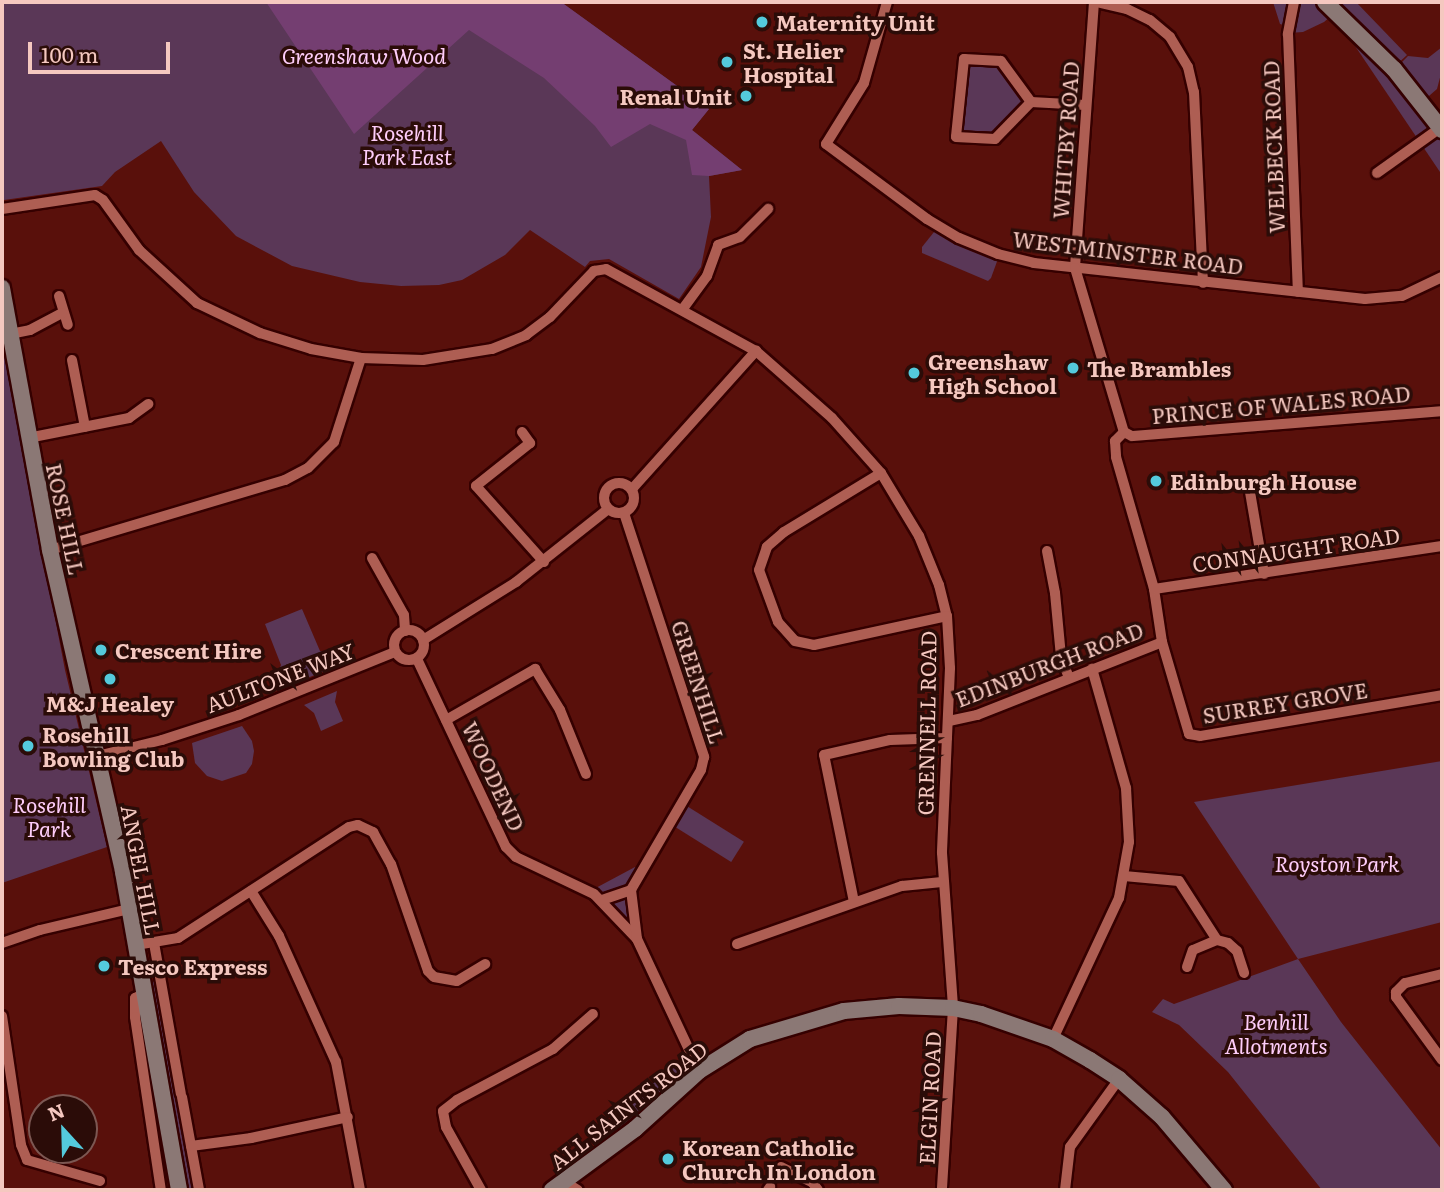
<!DOCTYPE html>
<html>
<head>
<meta charset="utf-8">
<style>
  body { margin:0 }
  #map { position:relative; width:1444px; height:1192px; overflow:hidden; background:#59100b; font-family:Literata,serif }
  div>[style] { position:absolute }
  [style*='--x'] { left:calc(var(--x)*1px); top:calc(var(--y)*1px); width:calc(var(--w)*1px); rotate:calc(var(--a)*1deg) }
  .green>* { inset:0; background:#5a3757; transform-origin:0 0 }
  .forest>* { inset:0; background:#743e71 }
  .roads { filter:drop-shadow(2px 0 #350000) drop-shadow(-2px 0 #350000) drop-shadow(0 2px #350000) drop-shadow(0 -2px #350000) }
  .street>* { height:10px; margin:-5px; padding:0 5px; transform-origin:5px; border-radius:5px; background:#ae5e53 }
  .street>.ring { margin:-5px; padding:0; box-sizing:content-box; background:none; border:10px solid #ae5e53; border-radius:50% }
  .secondary>* { height:16px; margin:-8px; padding:0 8px; transform-origin:8px; border-radius:8px; background:#8b7875 }
  .dots>* { width:19px; height:19px; translate:-50% -50%; box-sizing:border-box; border:4px solid #2b0c08; border-radius:50% }
  span { translate:-50% -50%; white-space:nowrap; text-align:center; line-height:1.15; -webkit-text-stroke:7px #2b0c08; paint-order:stroke }
  .poi-label { font-size:21px; color:#f5c8c0; font-weight:700 }
  .left { translate:0 -50%; text-align:left }
  .right { translate:-100% -50%; text-align:right }
  .park-label { font-size:21px; color:#fecdfa; font-style:italic }
  .street-label { font-size:21px; color:#f5c8c0 }
  .frame { position:absolute; inset:0; border:4px solid #f5c8c0; pointer-events:none }
  .north { position:absolute; left:28px; top:1094px; width:70px; height:70px; box-sizing:border-box; background:#2b0c08; border:2px solid #7c5752; border-radius:50%; rotate:338deg; font-size:19px; font-weight:700; line-height:28px; text-align:center; color:#f5c8c0 }
  .north::after { content:''; display:block; margin:auto; width:24px; height:32px; background:#54cadc; clip-path:polygon(50% 0,100% 100%,50% 72%,0 100%) }
  .scale { position:absolute; left:28px; top:42px; width:142px; height:32px; box-sizing:border-box; border:4px solid #f5c8c0; border-top:0; padding-left:9px; font-size:21px; line-height:24px; white-space:nowrap; color:#f5c8c0; -webkit-text-stroke:5px #2b0c08; paint-order:stroke }
</style>
</head>
<body>
<div id="map">
  <div class="green">
    <div style="clip-path:polygon(2px 2px,561px 2px,709px 109px,692px 130px,742px 170px,709px 176px,711px 217px,701px 267px,679px 299px,609px 259px,590px 261px,585px 267px,530px 230px,505px 255px,462px 280px,439px 285px,401px 286px,360px 282px,292px 266px,236px 236px,194px 192px,161px 141px,115px 172px,102px 186px,4px 200px)"></div>
    <div style="clip-path:polygon(1273px 2px,1356px 2px,1407px 55px,1394px 67px,1338px 10px,1324px 22px,1303px 32px,1289px 33px,1290px 27px,1280px 24px)"></div>
    <div style="clip-path:polygon(1353px 29px,1442px 132px,1442px 175px,1351px 40px)"></div>
    <div style="clip-path:polygon(1442px 47px,1442px 70px,1437px 89px,1422px 102px,1395px 69px,1408px 56px,1428px 58px)"></div>
    <div style="clip-path:polygon(964px 59px,1001px 61px,1031px 102px,995px 139px,956px 137px)"></div>
    <div style="clip-path:polygon(938px 227px,999px 256px,991px 278px,988px 281px,922px 253px,922px 247px)"></div>
    <div style="clip-path:polygon(2px 340px,65px 670px,107px 847px,2px 883px)"></div>
    <div style="clip-path:polygon(302px 609px,320px 651px,348px 662px,269px 693px,281px 665px,265px 624px)"></div>
    <div style="clip-path:polygon(337px 691px,335px 702px,343px 721px,321px 731px,314px 713px,304px 705px)"></div>
    <div style="clip-path:polygon(242px 726px,252px 741px,254px 751px,252px 764px,246px 773px,222px 781px,207px 776px,195px 763px,192px 743px)"></div>
    <div style="clip-path:polygon(1442px 761px,1442px 922px,1298px 959px,1341px 1022px,1442px 1150px,1442px 1190px,1322px 1190px,1228px 1072px,1179px 1025px,1152px 1012px,1163px 999px,1174px 1004px,1298px 959px,1194px 802px)"></div>
    <div style="left:682px;top:803px;width:73px;height:24px;rotate:32deg"></div>
    <div style="clip-path:polygon(635px 867px,642px 867px,629px 889px,634px 933px,592px 890px)"></div>
    <div style="clip-path:polygon(155px 981px,194px 1190px,184px 1190px,149px 983px)"></div>
    <div style="clip-path:polygon(689px 1056px,697px 1071px,614px 1142px,601px 1126px,628px 1109px,660px 1076px)"></div>
  </div>
  <div class="forest">
    <div style="clip-path:polygon(266px 2px,561px 2px,709px 109px,692px 130px,742px 170px,709px 176px,692px 175px,686px 140px,650px 124px,611px 147px,595px 126px,544px 78px,469px 30px,354px 134px)"></div>
  </div>
  <div class="roads">
    <div class="street">
      <div style="--x:887;--y:2;--w:84;--a:105.9"></div>
      <div style="--x:864;--y:83;--w:72;--a:121.9"></div>
      <div style="--x:826;--y:144;--w:126;--a:36.6"></div>
      <div style="--x:927;--y:219;--w:37;--a:31"></div>
      <div style="--x:959;--y:238;--w:42;--a:22.3"></div>
      <div style="--x:998;--y:254;--w:37;--a:14"></div>
      <div style="--x:1034;--y:263;--w:333;--a:6.2"></div>
      <div style="--x:1365;--y:299;--w:37;--a:-5"></div>
      <div style="--x:1402;--y:296;--w:44;--a:-25.4"></div>
      <div style="--x:1094;--y:2;--w:267;--a:94.1"></div>
      <div style="--x:1075;--y:268;--w:171;--a:73.4"></div>
      <div style="--x:1124;--y:432;--w:13;--a:135"></div>
      <div style="--x:1115;--y:441;--w:16;--a:86"></div>
      <div style="--x:1116;--y:457;--w:137;--a:73.9"></div>
      <div style="--x:1154;--y:589;--w:54;--a:81.4"></div>
      <div style="--x:1162;--y:642;--w:96;--a:73.6"></div>
      <div style="--x:1189;--y:734;--w:11;--a:10"></div>
      <div style="--x:1200;--y:736;--w:245;--a:-9.6"></div>
      <div style="--x:1096;--y:2;--w:32;--a:13"></div>
      <div style="--x:1127;--y:9;--w:25;--a:26"></div>
      <div style="--x:1150;--y:20;--w:26;--a:40"></div>
      <div style="--x:1170;--y:37;--w:35;--a:59"></div>
      <div style="--x:1188;--y:67;--w:26;--a:77"></div>
      <div style="--x:1194;--y:92;--w:191;--a:87.3"></div>
      <div style="--x:1294;--y:2;--w:33;--a:101"></div>
      <div style="--x:1288;--y:34;--w:258;--a:87.8"></div>
      <div style="--x:1031;--y:102;--w:51;--a:-126.2"></div>
      <div style="--x:1001;--y:61;--w:37;--a:-177"></div>
      <div style="--x:964;--y:59;--w:78;--a:95.9"></div>
      <div style="--x:956;--y:137;--w:39;--a:3"></div>
      <div style="--x:995;--y:139;--w:52;--a:-45.8"></div>
      <div style="--x:1031;--y:102;--w:55;--a:3.1"></div>
      <div style="--x:1377;--y:173;--w:77;--a:-35.5"></div>
      <div style="--x:2;--y:209;--w:94;--a:-8.6"></div>
      <div style="--x:95;--y:195;--w:9;--a:32"></div>
      <div style="--x:103;--y:200;--w:62;--a:54.2"></div>
      <div style="--x:139;--y:250;--w:79;--a:42.4"></div>
      <div style="--x:197;--y:303;--w:70;--a:25.5"></div>
      <div style="--x:260;--y:333;--w:53;--a:17.4"></div>
      <div style="--x:311;--y:349;--w:51;--a:10.2"></div>
      <div style="--x:361;--y:358;--w:62;--a:1.8"></div>
      <div style="--x:423;--y:360;--w:70;--a:-9.1"></div>
      <div style="--x:492;--y:349;--w:37;--a:-22"></div>
      <div style="--x:526;--y:335;--w:30;--a:-37"></div>
      <div style="--x:550;--y:317;--w:64;--a:-46.3"></div>
      <div style="--x:594;--y:271;--w:12;--a:-9"></div>
      <div style="--x:606;--y:269;--w:171;--a:28.7"></div>
      <div style="--x:756;--y:351;--w:101;--a:41.4"></div>
      <div style="--x:832;--y:418;--w:74;--a:48.3"></div>
      <div style="--x:881;--y:473;--w:74;--a:58.9"></div>
      <div style="--x:919;--y:536;--w:53;--a:67.8"></div>
      <div style="--x:939;--y:585;--w:32;--a:76"></div>
      <div style="--x:947;--y:616;--w:52;--a:86.7"></div>
      <div style="--x:950;--y:668;--w:185;--a:92.5"></div>
      <div style="--x:942;--y:853;--w:155;--a:85.9"></div>
      <div style="--x:953;--y:1008;--w:182;--a:93.5"></div>
      <div style="--x:59;--y:296;--w:30;--a:73"></div>
      <div style="--x:682;--y:310;--w:42;--a:-53.7"></div>
      <div style="--x:707;--y:276;--w:33;--a:-70"></div>
      <div style="--x:718;--y:245;--w:23;--a:-20"></div>
      <div style="--x:740;--y:237;--w:40;--a:-45"></div>
      <div style="--x:10;--y:334;--w:20;--a:-11"></div>
      <div style="--x:30;--y:330;--w:36;--a:-28"></div>
      <div style="--x:72;--y:360;--w:68;--a:79"></div>
      <div style="--x:522;--y:432;--w:14;--a:54"></div>
      <div style="--x:530;--y:443;--w:69;--a:141.5"></div>
      <div style="--x:476;--y:486;--w:102;--a:48.2"></div>
      <div style="--x:1124;--y:432;--w:9;--a:27"></div>
      <div style="--x:1132;--y:436;--w:311;--a:-4.6"></div>
      <div style="--x:28;--y:438;--w:103;--a:-11.2"></div>
      <div style="--x:129;--y:418;--w:24;--a:-36"></div>
      <div style="--x:881;--y:473;--w:114;--a:148.7"></div>
      <div style="--x:784;--y:532;--w:23;--a:139"></div>
      <div style="--x:767;--y:547;--w:24;--a:109"></div>
      <div style="--x:759;--y:570;--w:55;--a:69.9"></div>
      <div style="--x:778;--y:622;--w:25;--a:48"></div>
      <div style="--x:795;--y:641;--w:19;--a:12"></div>
      <div style="--x:814;--y:645;--w:136;--a:-12.3"></div>
      <div class="ring" style="left:604px;top:483px;width:20px;height:20px"></div>
      <div style="--x:632;--y:489;--w:186;--a:-48.1"></div>
      <div style="--x:1250;--y:492;--w:83;--a:80.3"></div>
      <div style="--x:624;--y:513;--w:257;--a:71.8"></div>
      <div style="--x:704;--y:757;--w:13;--a:103"></div>
      <div style="--x:701;--y:770;--w:139;--a:120.3"></div>
      <div style="--x:50;--y:550;--w:245;--a:-16.6"></div>
      <div style="--x:285;--y:480;--w:26;--a:-28"></div>
      <div style="--x:308;--y:468;--w:37;--a:-45"></div>
      <div style="--x:334;--y:442;--w:88;--a:-72.2"></div>
      <div style="--x:1047;--y:551;--w:43;--a:79.2"></div>
      <div style="--x:1055;--y:593;--w:64;--a:84.6"></div>
      <div style="--x:1061;--y:657;--w:22;--a:69"></div>
      <div style="--x:372;--y:558;--w:65;--a:60.7"></div>
      <div style="--x:404;--y:615;--w:16;--a:86"></div>
      <div style="--x:1154;--y:589;--w:291;--a:-8.5"></div>
      <div class="ring" style="left:394px;top:630px;width:20px;height:20px"></div>
      <div style="--x:423;--y:640;--w:110;--a:-31.9"></div>
      <div style="--x:516;--y:582;--w:117;--a:-38.4"></div>
      <div style="--x:417;--y:659;--w:208;--a:64.7"></div>
      <div style="--x:506;--y:847;--w:14;--a:45"></div>
      <div style="--x:516;--y:857;--w:86;--a:25.4"></div>
      <div style="--x:594;--y:894;--w:62;--a:46.3"></div>
      <div style="--x:637;--y:939;--w:146;--a:64.8"></div>
      <div style="--x:446;--y:720;--w:103;--a:-29.8"></div>
      <div style="--x:535;--y:669;--w:48;--a:58.6"></div>
      <div style="--x:560;--y:710;--w:69;--a:67.9"></div>
      <div style="--x:949;--y:721;--w:29;--a:-12"></div>
      <div style="--x:977;--y:715;--w:199;--a:-21.5"></div>
      <div style="--x:97;--y:756;--w:67;--a:-13.8"></div>
      <div style="--x:162;--y:740;--w:81;--a:-18"></div>
      <div style="--x:239;--y:715;--w:168;--a:-22"></div>
      <div style="--x:1124;--y:876;--w:55;--a:5.2"></div>
      <div style="--x:1179;--y:881;--w:70;--a:57.2"></div>
      <div style="--x:1217;--y:940;--w:11;--a:15"></div>
      <div style="--x:1228;--y:943;--w:12;--a:42"></div>
      <div style="--x:1237;--y:951;--w:23;--a:72"></div>
      <div style="--x:631;--y:890;--w:49;--a:83"></div>
      <div style="--x:251;--y:891;--w:53;--a:58.1"></div>
      <div style="--x:279;--y:936;--w:138;--a:65.7"></div>
      <div style="--x:336;--y:1062;--w:130;--a:79.4"></div>
      <div style="--x:602;--y:900;--w:31;--a:-19"></div>
      <div style="--x:854;--y:902;--w:150;--a:-101.5"></div>
      <div style="--x:824;--y:755;--w:68;--a:-12.8"></div>
      <div style="--x:890;--y:740;--w:57;--a:-2"></div>
      <div style="--x:2;--y:943;--w:40;--a:-18.9"></div>
      <div style="--x:40;--y:930;--w:91;--a:-13.3"></div>
      <div style="--x:154;--y:943;--w:153;--a:79.9"></div>
      <div style="--x:737;--y:944;--w:175;--a:-19.4"></div>
      <div style="--x:902;--y:886;--w:40;--a:-5.7"></div>
      <div style="--x:136;--y:945;--w:43;--a:-9.5"></div>
      <div style="--x:178;--y:938;--w:204;--a:-33"></div>
      <div style="--x:349;--y:827;--w:9;--a:-13"></div>
      <div style="--x:358;--y:825;--w:17;--a:25"></div>
      <div style="--x:373;--y:832;--w:37;--a:61"></div>
      <div style="--x:391;--y:864;--w:113;--a:70.9"></div>
      <div style="--x:428;--y:971;--w:8;--a:45"></div>
      <div style="--x:434;--y:977;--w:23;--a:10"></div>
      <div style="--x:457;--y:981;--w:33;--a:-31"></div>
      <div style="--x:1187;--y:967;--w:18;--a:-71"></div>
      <div style="--x:1193;--y:950;--w:26;--a:-23"></div>
      <div style="--x:1442;--y:974;--w:38;--a:166"></div>
      <div style="--x:1405;--y:983;--w:13;--a:135"></div>
      <div style="--x:1396;--y:992;--w:5;--a:90"></div>
      <div style="--x:1396;--y:997;--w:78;--a:53.9"></div>
      <div style="--x:145;--y:993;--w:11;--a:153"></div>
      <div style="--x:135;--y:998;--w:19;--a:90"></div>
      <div style="--x:135;--y:1017;--w:175;--a:81.5"></div>
      <div style="--x:2;--y:1016;--w:130;--a:81.6"></div>
      <div style="--x:21;--y:1145;--w:16;--a:68"></div>
      <div style="--x:27;--y:1160;--w:76;--a:16"></div>
      <div style="--x:1053;--y:1039;--w:156;--a:-64.9"></div>
      <div style="--x:1119;--y:898;--w:57;--a:-79.9"></div>
      <div style="--x:1129;--y:842;--w:54;--a:-93.2"></div>
      <div style="--x:1126;--y:788;--w:124;--a:-105.9"></div>
      <div style="--x:182;--y:1097;--w:95;--a:79.6"></div>
      <div style="--x:191;--y:1146;--w:61;--a:-7.6"></div>
      <div style="--x:251;--y:1138;--w:99;--a:-12.2"></div>
      <div style="--x:781;--y:1167;--w:34;--a:26"></div>
      <div style="--x:812;--y:1182;--w:10;--a:53"></div>
      <div style="--x:565;--y:1182;--w:15;--a:32"></div>
      <div style="--x:481;--y:1190;--w:72;--a:-119.1"></div>
      <div style="--x:446;--y:1127;--w:16;--a:-101"></div>
      <div style="--x:443;--y:1111;--w:18;--a:-38"></div>
      <div style="--x:457;--y:1100;--w:109;--a:-28"></div>
      <div style="--x:553;--y:1049;--w:53;--a:-41.2"></div>
      <div style="--x:768;--y:1190;--w:4;--a:-56"></div>
      <div style="--x:1065;--y:1190;--w:43;--a:-83.4"></div>
      <div style="--x:1070;--y:1147;--w:84;--a:-54.2"></div>
    </div>
    <div class="secondary">
      <div style="--x:1325;--y:2;--w:96;--a:44.2"></div>
      <div style="--x:1394;--y:69;--w:78;--a:51.8"></div>
      <div style="--x:2;--y:288;--w:266;--a:79.6"></div>
      <div style="--x:50;--y:550;--w:330;--a:77.2"></div>
      <div style="--x:123;--y:872;--w:323;--a:80"></div>
      <div style="--x:552;--y:1190;--w:103;--a:-36.3"></div>
      <div style="--x:635;--y:1129;--w:86;--a:-42.2"></div>
      <div style="--x:699;--y:1071;--w:60;--a:-32.1"></div>
      <div style="--x:750;--y:1039;--w:98;--a:-16.6"></div>
      <div style="--x:844;--y:1011;--w:55;--a:-5.2"></div>
      <div style="--x:899;--y:1006;--w:54;--a:2.1"></div>
      <div style="--x:953;--y:1008;--w:29;--a:12"></div>
      <div style="--x:981;--y:1014;--w:76;--a:19.1"></div>
      <div style="--x:1053;--y:1039;--w:43;--a:29.6"></div>
      <div style="--x:1090;--y:1060;--w:35;--a:33"></div>
      <div style="--x:1119;--y:1079;--w:57;--a:41.5"></div>
      <div style="--x:1162;--y:1117;--w:96;--a:49.7"></div>
    </div>
  </div>
  <div class="dots">
    <div style="left:762px;top:22px;background:#54cadc"></div>
    <div style="left:727px;top:62px;background:#54cadc"></div>
    <div style="left:746px;top:96px;background:#54cadc"></div>
    <div style="left:1073px;top:368px;background:#54cadc"></div>
    <div style="left:914px;top:373px;background:#54cadc"></div>
    <div style="left:1156px;top:481px;background:#54cadc"></div>
    <div style="left:101px;top:650px;background:#54cadc"></div>
    <div style="left:110px;top:679px;background:#54cadc"></div>
    <div style="left:28px;top:746px;background:#54cadc"></div>
    <div style="left:104px;top:966px;background:#54cadc"></div>
    <div style="left:668px;top:1159px;background:#54cadc"></div>
  </div>
  <div class="poi-label">
    <span class="left" style="left:776px;top:22px">Maternity Unit</span>
    <span class="left" style="left:743px;top:62px">St. Helier<br>Hospital</span>
    <span class="right" style="left:732px;top:96px">Renal Unit</span>
    <span class="left" style="left:928px;top:373px">Greenshaw<br>High School</span>
    <span class="left" style="left:1087px;top:368px">The Brambles</span>
    <span class="left" style="left:1170px;top:481px">Edinburgh House</span>
    <span class="left" style="left:115px;top:650px">Crescent Hire</span>
    <span style="left:110px;top:703px">M&amp;J Healey</span>
    <span class="left" style="left:42px;top:746px">Rosehill<br>Bowling Club</span>
    <span class="left" style="left:118px;top:966px">Tesco Express</span>
    <span class="left" style="left:682px;top:1159px">Korean Catholic<br>Church In London</span>
  </div>
  <div class="park-label">
    <span style="left:364px;top:55px">Greenshaw Wood</span>
    <span style="left:407px;top:144px">Rosehill<br>Park East</span>
    <span style="left:49px;top:816px">Rosehill<br>Park</span>
    <span style="left:1337px;top:863px">Royston Park</span>
    <span style="left:1276px;top:1033px">Benhill<br>Allotments</span>
  </div>
  <div class="street-label">
    <span style="left:1065px;top:140px;rotate:-86deg">WHITBY ROAD</span>
    <span style="left:1273px;top:147px;rotate:-92deg">WELBECK ROAD</span>
    <span style="left:1128px;top:252px;rotate:7deg">WESTMINSTER ROAD</span>
    <span style="left:1281px;top:404px;rotate:-5deg">PRINCE OF WALES ROAD</span>
    <span style="left:66px;top:519px;rotate:78deg">ROSE HILL</span>
    <span style="left:1296px;top:549px;rotate:-8deg">CONNAUGHT ROAD</span>
    <span style="left:1049px;top:664px;rotate:-21deg">EDINBURGH ROAD</span>
    <span style="left:280px;top:677px;rotate:-21deg">AULTONE WAY</span>
    <span style="left:699px;top:682px;rotate:72deg">GREENHILL</span>
    <span style="left:1285px;top:702px;rotate:-9deg">SURREY GROVE</span>
    <span style="left:926px;top:723px;rotate:-89deg">GRENNELL ROAD</span>
    <span style="left:494px;top:776px;rotate:65deg">WOODEND</span>
    <span style="left:142px;top:870px;rotate:79deg">ANGEL HILL</span>
    <span style="left:929px;top:1098px;rotate:-87deg">ELGIN ROAD</span>
    <span style="left:628px;top:1105px;rotate:-38deg">ALL SAINTS ROAD</span>
  </div>
  <div class="frame"></div>
  <div class="north">N</div>
  <div class="scale">100 m</div>
</div>
</body>
</html>
